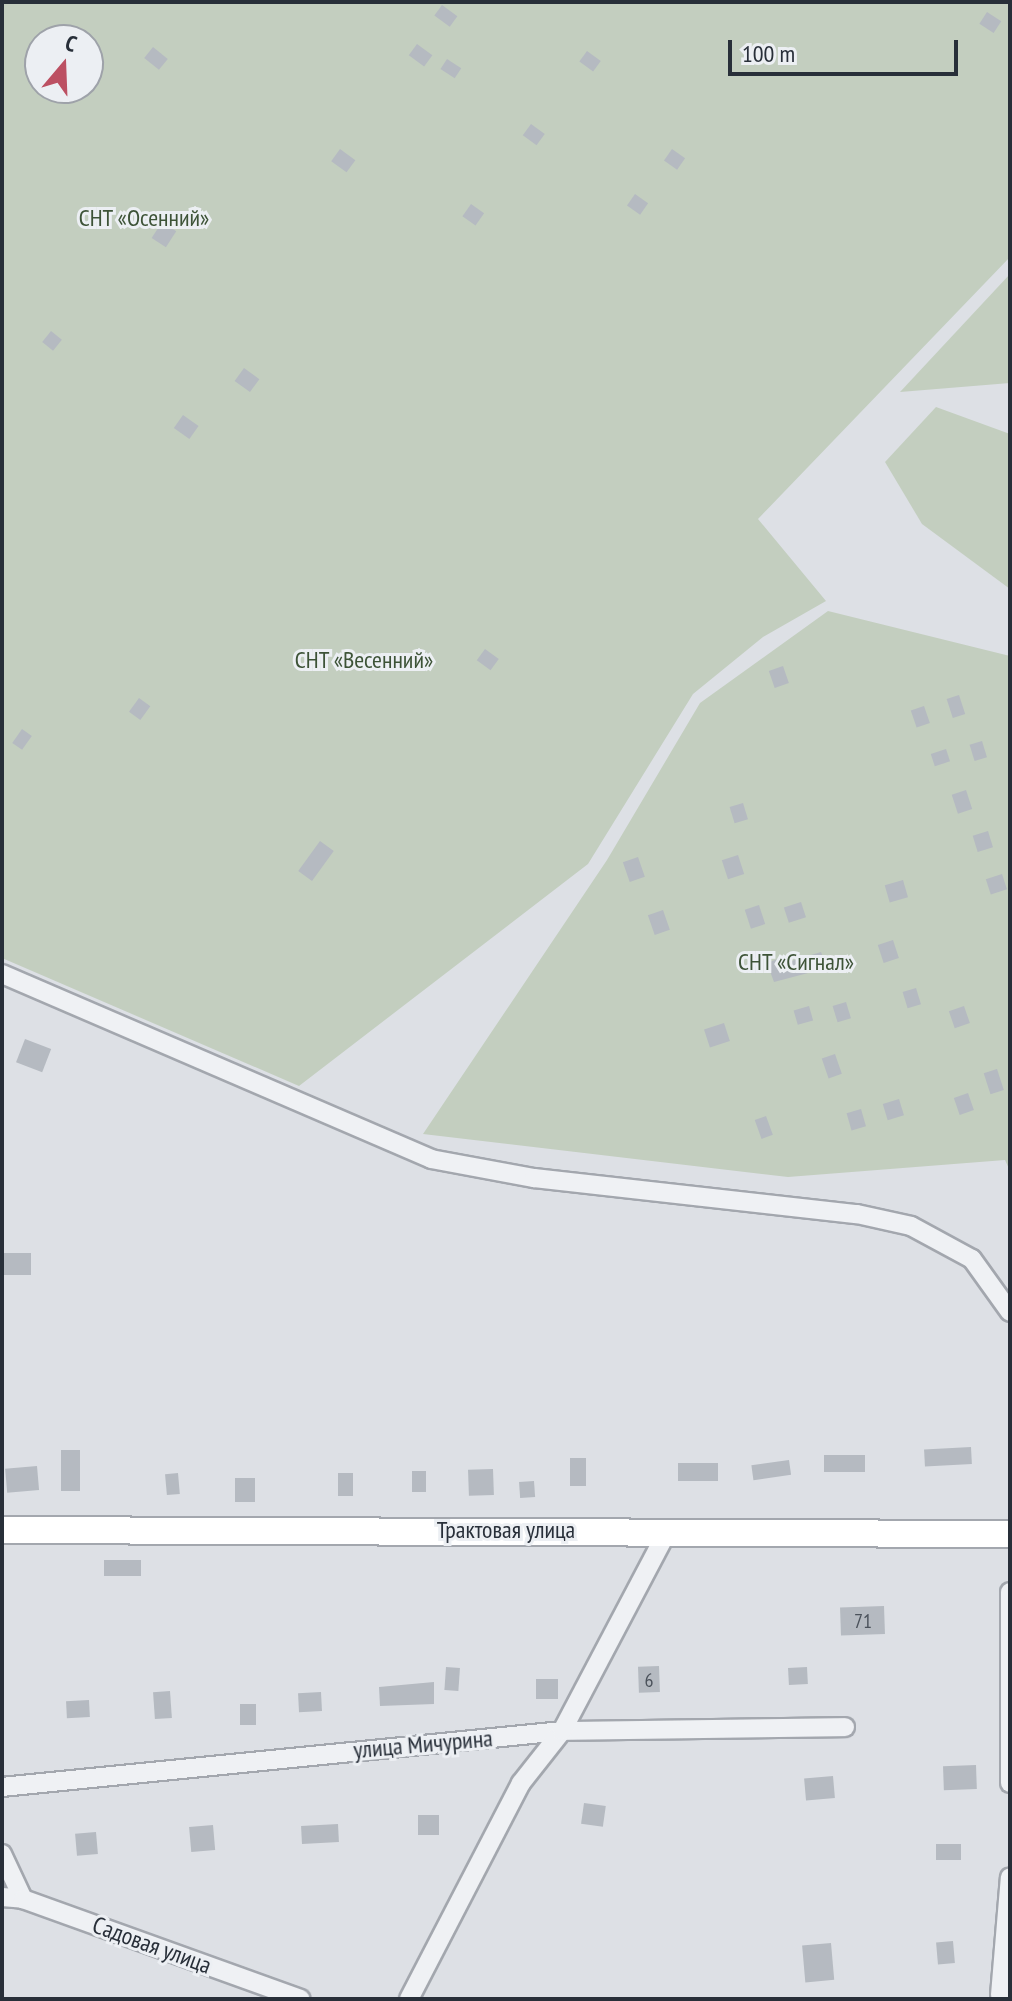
<!DOCTYPE html>
<html>
<head>
<meta charset="utf-8">
<style>
  body { margin:0 }
  #map { position:relative; width:1012px; height:2001px; overflow:hidden; background:#dde0e5; font-family:"PT Sans Narrow",sans-serif }
  div>[style] { position:absolute }
  [style*='--x'] { left:calc(var(--x)*1px); top:calc(var(--y)*1px); width:calc(var(--w)*1px); rotate:calc(var(--a)*1deg) }
  .green>* { inset:0; background:#c3cebf }
  .building>* { inset:0; background:#b5bac1; transform-origin:0 0 }
  .roads { filter:drop-shadow(2px 0 #a3a7ae) drop-shadow(-2px 0 #a3a7ae) drop-shadow(0 2px #a3a7ae) drop-shadow(0 -2px #a3a7ae) }
  .minor>* { height:18px; margin:-9px; padding:0 9px; transform-origin:9px; border-radius:9px; background:#eff1f4 }
  .secondary>* { height:26px; margin:-13px; padding:0 13px; transform-origin:13px; border-radius:13px; background:#fff }
  span { translate:-50% -50%; white-space:nowrap; text-align:center; line-height:1.15; -webkit-text-stroke:6px #eceff3; paint-order:stroke }
  .number-label { font-size:20px; color:#4b525b }
  .number-label span { -webkit-text-stroke-width:0 }
  .park-label { font-size:24px; color:#3d5337 }
  .street-label { font-size:24px; color:#282f39 }
  .frame { position:absolute; inset:0; border:4px solid #282f39; pointer-events:none }
  .north { position:absolute; left:24px; top:24px; width:80px; height:80px; box-sizing:border-box; background:#eceff3; border:2px solid #9ea2a9; border-radius:50%; rotate:19deg; font-size:22px; font-weight:700; line-height:32px; text-align:center; color:#282f39 }
  .north::after { content:''; display:block; margin:auto; width:28px; height:36px; background:#bc5062; clip-path:polygon(50% 0,100% 100%,50% 72%,0 100%) }
  .scale { position:absolute; left:728px; top:40px; width:230px; height:36px; box-sizing:border-box; border:4px solid #282f39; border-top:0; padding-left:10px; font-size:24px; line-height:28px; white-space:nowrap; color:#282f39; -webkit-text-stroke:6px #eceff3; paint-order:stroke }
</style>
</head>
<body>
<div id="map">
  <div class="green">
    <div style="clip-path:polygon(evenodd,2px 2px,1010px 2px,1010px 257px,758px 519px,826px 601px,763px 637px,693px 694px,588px 864px,299px 1086px,2px 958px,2px 2px,40px 40px,88px 40px,88px 88px,40px 88px,40px 40px)"></div>
    <div style="clip-path:polygon(1010px 274px,1010px 383px,900px 392px)"></div>
    <div style="clip-path:polygon(936px 407px,1010px 434px,1010px 589px,922px 524px,885px 462px)"></div>
    <div style="clip-path:polygon(828px 611px,1010px 656px,1010px 1171px,1005px 1160px,788px 1177px,423px 1134px,607px 860px,700px 703px)"></div>
  </div>
  <div class="building">
    <div style="left:442px;top:5px;width:19px;height:13px;rotate:36deg"></div>
    <div style="left:987px;top:12px;width:17px;height:14px;rotate:33deg"></div>
    <div style="left:417px;top:44px;width:19px;height:14px;rotate:36deg"></div>
    <div style="left:153px;top:47px;width:19px;height:14px;rotate:39deg"></div>
    <div style="left:587px;top:51px;width:17px;height:13px;rotate:36deg"></div>
    <div style="left:447px;top:59px;width:17px;height:12px;rotate:33deg"></div>
    <div style="left:531px;top:124px;width:17px;height:14px;rotate:36deg"></div>
    <div style="left:340px;top:149px;width:19px;height:15px;rotate:36deg"></div>
    <div style="left:672px;top:149px;width:16px;height:14px;rotate:35deg"></div>
    <div style="left:635px;top:194px;width:16px;height:14px;rotate:35deg"></div>
    <div style="left:471px;top:204px;width:16px;height:15px;rotate:35deg"></div>
    <div style="left:162px;top:222px;width:17px;height:19px;rotate:33deg"></div>
    <div style="left:51px;top:331px;width:14px;height:14px;rotate:39deg"></div>
    <div style="left:244px;top:368px;width:19px;height:16px;rotate:36deg"></div>
    <div style="left:183px;top:415px;width:19px;height:16px;rotate:35deg"></div>
    <div style="left:485px;top:649px;width:17px;height:14px;rotate:36deg"></div>
    <div style="left:783px;top:666px;width:18px;height:15px;rotate:71deg"></div>
    <div style="left:959px;top:695px;width:20px;height:13px;rotate:72deg"></div>
    <div style="left:139px;top:698px;width:14px;height:17px;rotate:36deg"></div>
    <div style="left:924px;top:706px;width:18px;height:14px;rotate:71deg"></div>
    <div style="left:22px;top:729px;width:12px;height:17px;rotate:35deg"></div>
    <div style="left:982px;top:741px;width:17px;height:13px;rotate:73deg"></div>
    <div style="left:946px;top:749px;width:13px;height:16px;rotate:72deg"></div>
    <div style="left:966px;top:790px;width:20px;height:15px;rotate:72deg"></div>
    <div style="left:743px;top:803px;width:17px;height:14px;rotate:73deg"></div>
    <div style="left:988px;top:831px;width:17px;height:16px;rotate:73deg"></div>
    <div style="left:320px;top:841px;width:17px;height:37px;rotate:36deg"></div>
    <div style="left:738px;top:855px;width:20px;height:17px;rotate:72deg"></div>
    <div style="left:638px;top:857px;width:21px;height:16px;rotate:71deg"></div>
    <div style="left:1002px;top:874px;width:16px;height:17px;rotate:72deg"></div>
    <div style="left:903px;top:880px;width:18px;height:19px;rotate:74deg"></div>
    <div style="left:801px;top:902px;width:16px;height:18px;rotate:72deg"></div>
    <div style="left:759px;top:905px;width:20px;height:15px;rotate:72deg"></div>
    <div style="left:663px;top:910px;width:21px;height:16px;rotate:71deg"></div>
    <div style="left:893px;top:940px;width:19px;height:16px;rotate:72deg"></div>
    <div style="clip-path:polygon(821px 952px,827px 968px,774px 982px,767px 963px,783px 957px,785px 963px)"></div>
    <div style="left:916px;top:988px;width:17px;height:14px;rotate:73deg"></div>
    <div style="left:846px;top:1002px;width:17px;height:14px;rotate:73deg"></div>
    <div style="left:809px;top:1006px;width:15px;height:16px;rotate:74deg"></div>
    <div style="left:964px;top:1006px;width:18px;height:16px;rotate:71deg"></div>
    <div style="left:724px;top:1023px;width:19px;height:21px;rotate:72deg"></div>
    <div style="left:25px;top:1039px;width:28px;height:25px;rotate:21deg"></div>
    <div style="left:835px;top:1054px;width:21px;height:14px;rotate:71deg"></div>
    <div style="left:997px;top:1069px;width:22px;height:14px;rotate:72deg"></div>
    <div style="left:968px;top:1093px;width:18px;height:15px;rotate:71deg"></div>
    <div style="left:899px;top:1099px;width:17px;height:17px;rotate:73deg"></div>
    <div style="left:861px;top:1109px;width:18px;height:15px;rotate:74deg"></div>
    <div style="left:766px;top:1116px;width:20px;height:12px;rotate:70deg"></div>
    <div style="left:31px;top:1253px;width:22px;height:29px;rotate:90deg"></div>
    <div style="left:971px;top:1447px;width:17px;height:47px;rotate:87deg"></div>
    <div style="left:61px;top:1450px;width:19px;height:41px"></div>
    <div style="left:865px;top:1455px;width:17px;height:41px;rotate:90deg"></div>
    <div style="left:570px;top:1458px;width:16px;height:28px"></div>
    <div style="left:789px;top:1460px;width:15px;height:38px;rotate:82deg"></div>
    <div style="left:678px;top:1463px;width:40px;height:18px"></div>
    <div style="left:37px;top:1466px;width:24px;height:32px;rotate:85deg"></div>
    <div style="left:493px;top:1469px;width:26px;height:25px;rotate:88deg"></div>
    <div style="left:412px;top:1471px;width:14px;height:21px"></div>
    <div style="left:178px;top:1473px;width:21px;height:13px;rotate:85deg"></div>
    <div style="left:353px;top:1473px;width:23px;height:15px;rotate:90deg"></div>
    <div style="left:235px;top:1478px;width:20px;height:24px"></div>
    <div style="left:534px;top:1481px;width:16px;height:15px;rotate:86deg"></div>
    <div style="left:141px;top:1560px;width:16px;height:37px;rotate:90deg"></div>
    <div style="left:884px;top:1606px;width:28px;height:44px;rotate:88deg"></div>
    <div style="left:659px;top:1666px;width:26px;height:21px;rotate:88deg"></div>
    <div style="left:446px;top:1667px;width:14px;height:23px;rotate:4deg"></div>
    <div style="left:807px;top:1667px;width:17px;height:19px;rotate:87deg"></div>
    <div style="left:536px;top:1679px;width:22px;height:20px"></div>
    <div style="clip-path:polygon(434px 1682px,434px 1704px,380px 1706px,379px 1687px)"></div>
    <div style="left:170px;top:1691px;width:27px;height:17px;rotate:86deg"></div>
    <div style="left:321px;top:1692px;width:19px;height:23px;rotate:87deg"></div>
    <div style="left:89px;top:1700px;width:17px;height:23px;rotate:87deg"></div>
    <div style="left:240px;top:1704px;width:16px;height:21px"></div>
    <div style="left:976px;top:1765px;width:24px;height:33px;rotate:88deg"></div>
    <div style="left:833px;top:1776px;width:22px;height:29px;rotate:85deg"></div>
    <div style="left:584px;top:1803px;width:22px;height:21px;rotate:8deg"></div>
    <div style="left:418px;top:1815px;width:21px;height:20px"></div>
    <div style="left:338px;top:1824px;width:18px;height:37px;rotate:87deg"></div>
    <div style="left:213px;top:1825px;width:25px;height:24px;rotate:85deg"></div>
    <div style="left:96px;top:1832px;width:22px;height:21px;rotate:85deg"></div>
    <div style="left:961px;top:1844px;width:16px;height:25px;rotate:90deg"></div>
    <div style="left:953px;top:1941px;width:22px;height:17px;rotate:85deg"></div>
    <div style="left:831px;top:1943px;width:37px;height:29px;rotate:85deg"></div>
  </div>
  <div class="roads">
    <div class="minor">
      <div style="--x:2;--y:974;--w:467;--a:23.3"></div>
      <div style="--x:431;--y:1159;--w:105;--a:10.5"></div>
      <div style="--x:534;--y:1178;--w:325;--a:6.4"></div>
      <div style="--x:857;--y:1214;--w:55;--a:12.5"></div>
      <div style="--x:911;--y:1226;--w:69;--a:28.4"></div>
      <div style="--x:972;--y:1259;--w:65;--a:54.4"></div>
      <div style="--x:1010;--y:1592;--w:191;--a:90"></div>
      <div style="--x:2;--y:1787;--w:563;--a:-5.71"></div>
      <div style="--x:562;--y:1731;--w:283;--a:-0.8"></div>
      <div style="--x:2;--y:1854;--w:50;--a:65"></div>
      <div style="--x:2;--y:1897;--w:21;--a:5"></div>
      <div style="--x:23;--y:1899;--w:295;--a:19.8"></div>
      <div style="--x:1000;--y:1995;--w:118;--a:-85.2"></div>
      <div style="--x:409;--y:1999;--w:243;--a:-62.6"></div>
      <div style="--x:521;--y:1783;--w:66;--a:-51.7"></div>
      <div style="--x:562;--y:1731;--w:225;--a:-62.2"></div>
    </div>
    <div class="secondary">
      <div style="--x:2;--y:1530;--w:1008;--a:0.23"></div>
    </div>
  </div>
  <div class="number-label">
    <span style="left:863px;top:1621px">71</span>
    <span style="left:649px;top:1680px">6</span>
  </div>
  <div class="park-label">
    <span style="left:144px;top:218px">СНТ «Осенний»</span>
    <span style="left:364px;top:660px">СНТ «Весенний»</span>
    <span style="left:796px;top:962px">СНТ «Сигнал»</span>
  </div>
  <div class="street-label">
    <span style="left:506px;top:1530px">Трактовая улица</span>
    <span style="left:423px;top:1744px;rotate:-5deg">улица Мичурина</span>
    <span style="left:152px;top:1945px;rotate:20deg">Садовая улица</span>
  </div>
  <div class="frame"></div>
  <div class="north">С</div>
  <div class="scale">100 m</div>
</div>
</body>
</html>
